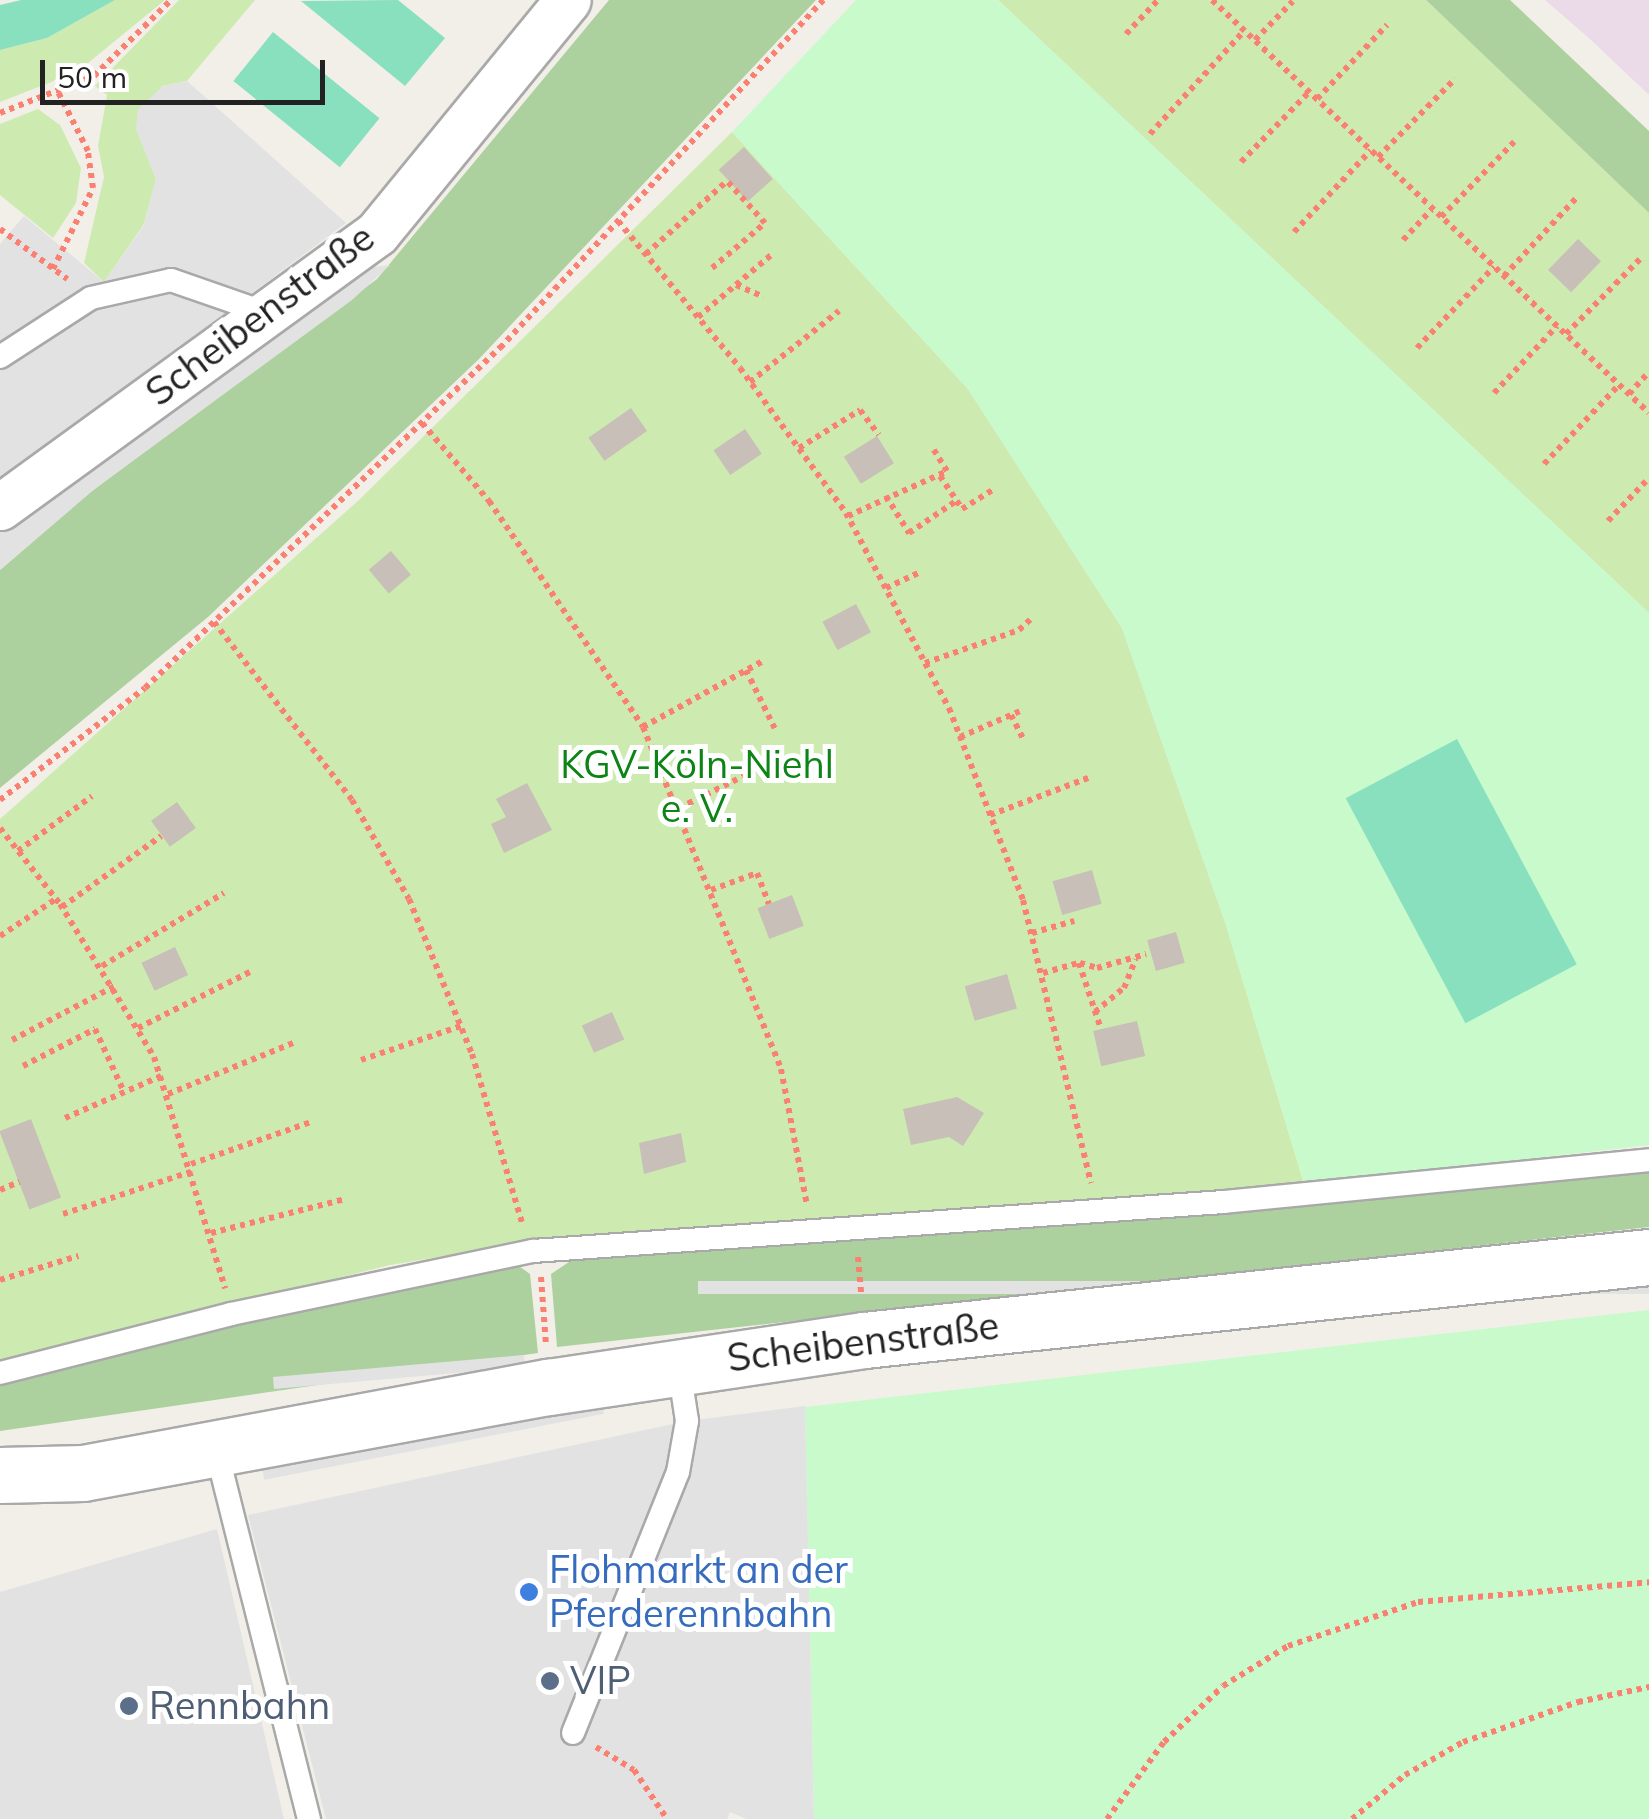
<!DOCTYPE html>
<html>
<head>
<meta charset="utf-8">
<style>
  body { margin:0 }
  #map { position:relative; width:1649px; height:1819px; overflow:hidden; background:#f2efe9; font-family:Mulish,sans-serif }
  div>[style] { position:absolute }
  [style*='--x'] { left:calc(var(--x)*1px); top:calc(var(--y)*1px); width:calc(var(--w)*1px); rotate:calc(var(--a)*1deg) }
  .industrial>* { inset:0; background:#ebdbe8 }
  .grass>* { inset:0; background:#cdebb0 }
  .forest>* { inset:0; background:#add19e }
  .park>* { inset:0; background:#c8facc }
  .pitch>* { inset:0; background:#88e0be; transform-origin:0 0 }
  .parking>* { inset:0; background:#e2e2e2; transform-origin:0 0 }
  .building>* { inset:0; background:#c7bfb8; transform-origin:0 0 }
  .path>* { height:6px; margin-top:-3px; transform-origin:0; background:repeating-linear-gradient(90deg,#fa8072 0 5px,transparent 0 10px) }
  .roads { filter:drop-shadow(2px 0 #a9a9a9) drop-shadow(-2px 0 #a9a9a9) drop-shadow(0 2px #a9a9a9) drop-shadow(0 -2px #a9a9a9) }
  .service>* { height:22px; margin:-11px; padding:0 11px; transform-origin:11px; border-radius:11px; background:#fff }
  .minor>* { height:45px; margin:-22.5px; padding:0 22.5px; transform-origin:22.5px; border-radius:22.5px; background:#fff }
  .tertiary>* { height:55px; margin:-27.5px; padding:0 27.5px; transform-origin:27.5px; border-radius:27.5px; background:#fff }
  .dots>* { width:28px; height:28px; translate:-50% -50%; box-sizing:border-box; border:5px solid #fff; border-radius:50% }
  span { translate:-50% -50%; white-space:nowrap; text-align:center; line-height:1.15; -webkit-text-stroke:10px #fff; paint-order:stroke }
  .street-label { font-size:38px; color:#222 }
  .park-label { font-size:38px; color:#0c8416 }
  .shop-label { font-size:38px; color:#366cbe }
  .left { translate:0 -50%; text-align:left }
  .service-label { font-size:38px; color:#4e5e75 }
  .scale { position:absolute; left:40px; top:60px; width:285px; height:45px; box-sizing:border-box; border:5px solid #222; border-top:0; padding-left:12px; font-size:30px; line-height:35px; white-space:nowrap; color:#222; -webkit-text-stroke:8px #fff; paint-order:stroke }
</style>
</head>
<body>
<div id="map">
  <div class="industrial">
    <div style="clip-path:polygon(1545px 0,1649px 0,1649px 95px,1590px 39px)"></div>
  </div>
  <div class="grass">
    <div style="clip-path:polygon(115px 0,165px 0,77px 72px,0 102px,0 50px,47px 38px)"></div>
    <div style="clip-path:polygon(179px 0,255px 0,187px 81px,162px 86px,136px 128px,156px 179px,144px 224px,104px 282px,84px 263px,104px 177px,98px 146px,107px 95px,95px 86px)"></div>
    <div style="clip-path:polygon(998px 0,1426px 0,1649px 213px,1649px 613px)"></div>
    <div style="clip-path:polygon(38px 109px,60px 125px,81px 168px,76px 203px,53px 238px,0 195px,0 124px)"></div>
    <div style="clip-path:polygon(732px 132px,968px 389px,1122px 628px,1226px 925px,1304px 1184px,517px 1244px,390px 1265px,0 1362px,0 819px,359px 500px)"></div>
  </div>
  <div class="forest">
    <div style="clip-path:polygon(609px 0,816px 0,479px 359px,208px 617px,0 788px,0 570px,92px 491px,377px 279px)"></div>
    <div style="clip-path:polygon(1426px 0,1510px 0,1649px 131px,1649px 213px)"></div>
    <div style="clip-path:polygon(1649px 1163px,1649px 1227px,557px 1347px,551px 1274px,572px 1260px)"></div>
    <div style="clip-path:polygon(516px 1264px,530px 1274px,538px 1353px,0 1431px,0 1382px,207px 1328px)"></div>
  </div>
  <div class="park">
    <div style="clip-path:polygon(856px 0,998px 0,1649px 613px,1649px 1145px,1304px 1184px,1226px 925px,1122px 628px,968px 389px,732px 132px)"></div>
    <div style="clip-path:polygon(1649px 1310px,1649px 1819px,814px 1819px,805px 1407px)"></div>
  </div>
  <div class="pitch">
    <div style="clip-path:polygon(21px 0,115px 0,47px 38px,0 50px,0 5px)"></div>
    <div style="clip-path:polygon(398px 0,445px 38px,405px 86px,301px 1px)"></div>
    <div style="left:273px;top:32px;width:137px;height:63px;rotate:39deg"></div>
    <div style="left:1457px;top:739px;width:255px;height:126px;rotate:62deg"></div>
  </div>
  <div class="parking">
    <div style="clip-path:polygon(187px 81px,346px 223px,0 481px,0 244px,24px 216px,104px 282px,144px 225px,156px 179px,136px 128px,138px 109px,163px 86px)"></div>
    <div style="clip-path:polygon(390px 265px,352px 300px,92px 491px,0 570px,0 521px,340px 271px)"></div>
    <div style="left:1649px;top:1281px;width:13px;height:951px;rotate:90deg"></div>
    <div style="left:524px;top:1355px;width:12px;height:252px;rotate:85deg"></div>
    <div style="left:602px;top:1404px;width:10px;height:346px;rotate:79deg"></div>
    <div style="clip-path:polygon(805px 1406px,814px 1819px,747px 1819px,730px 1812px,727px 1819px,326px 1819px,248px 1515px,687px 1421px)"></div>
    <div style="clip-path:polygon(217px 1529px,284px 1819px,0 1819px,0 1592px)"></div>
  </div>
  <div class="building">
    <div style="left:744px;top:147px;width:43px;height:34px;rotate:48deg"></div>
    <div style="left:1578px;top:239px;width:32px;height:43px;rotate:44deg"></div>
    <div style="left:631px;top:408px;width:28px;height:52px;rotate:55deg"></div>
    <div style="left:745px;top:429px;width:30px;height:38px;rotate:56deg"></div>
    <div style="left:877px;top:436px;width:32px;height:39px;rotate:58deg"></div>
    <div style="left:391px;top:551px;width:31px;height:29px;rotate:50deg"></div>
    <div style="left:856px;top:604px;width:32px;height:38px;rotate:62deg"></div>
    <div style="clip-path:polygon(527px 783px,552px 830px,504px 853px,491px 824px,506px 817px,496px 799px)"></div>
    <div style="left:177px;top:802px;width:32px;height:32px;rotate:54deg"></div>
    <div style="left:1092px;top:870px;width:35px;height:41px;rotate:74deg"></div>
    <div style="left:792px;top:895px;width:33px;height:37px;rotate:69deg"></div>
    <div style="left:1176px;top:932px;width:32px;height:30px;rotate:74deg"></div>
    <div style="left:175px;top:947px;width:31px;height:37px;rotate:65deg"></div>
    <div style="left:1007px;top:974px;width:36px;height:44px;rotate:74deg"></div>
    <div style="left:612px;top:1012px;width:30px;height:33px;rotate:66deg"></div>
    <div style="left:1137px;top:1021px;width:36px;height:45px;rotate:77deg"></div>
    <div style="clip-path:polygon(957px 1097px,984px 1113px,963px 1146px,949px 1137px,911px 1145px,903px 1109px)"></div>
    <div style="left:31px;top:1119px;width:84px;height:34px;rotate:69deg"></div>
    <div style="clip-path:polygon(681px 1133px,686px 1162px,644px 1174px,639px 1143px)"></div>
  </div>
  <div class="path">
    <div style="--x:1212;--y:0;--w:601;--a:43.38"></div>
    <div style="--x:1126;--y:34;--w:47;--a:-46.7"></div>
    <div style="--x:1255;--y:40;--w:54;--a:-45.7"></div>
    <div style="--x:1317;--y:99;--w:102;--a:-46.6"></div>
    <div style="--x:0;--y:113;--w:101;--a:-21.5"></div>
    <div style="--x:94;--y:76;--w:108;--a:-44.6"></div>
    <div style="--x:1150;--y:134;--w:139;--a:-47.6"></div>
    <div style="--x:1378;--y:157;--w:110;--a:-45.4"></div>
    <div style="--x:1241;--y:162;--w:98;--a:-45.8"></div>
    <div style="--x:1441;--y:217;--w:105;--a:-45.8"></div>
    <div style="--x:618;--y:221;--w:191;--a:50.3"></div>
    <div style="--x:740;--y:368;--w:180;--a:53.8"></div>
    <div style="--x:846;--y:513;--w:221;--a:62.2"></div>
    <div style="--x:949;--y:708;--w:206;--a:68.9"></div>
    <div style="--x:1023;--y:900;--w:291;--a:76.5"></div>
    <div style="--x:0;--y:229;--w:84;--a:36.7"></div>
    <div style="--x:1294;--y:232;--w:112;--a:-46.8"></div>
    <div style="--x:1403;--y:240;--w:42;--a:-46.9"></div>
    <div style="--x:646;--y:254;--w:109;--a:-42"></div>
    <div style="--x:712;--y:268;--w:70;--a:-40.3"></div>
    <div style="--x:765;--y:223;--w:57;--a:-132.1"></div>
    <div style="--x:53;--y:269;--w:90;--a:-63.7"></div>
    <div style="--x:93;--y:188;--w:37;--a:-98"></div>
    <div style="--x:88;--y:151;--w:68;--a:-116.9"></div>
    <div style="--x:1504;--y:276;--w:109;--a:-47.2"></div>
    <div style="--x:736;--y:285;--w:30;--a:23"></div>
    <div style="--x:698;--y:317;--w:96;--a:-40.3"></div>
    <div style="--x:1566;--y:334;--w:108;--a:-45.4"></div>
    <div style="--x:1417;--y:348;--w:112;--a:-46.5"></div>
    <div style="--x:750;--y:382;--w:114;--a:-38.6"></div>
    <div style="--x:1494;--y:393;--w:92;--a:-46.8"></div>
    <div style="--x:1629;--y:394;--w:30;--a:-48"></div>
    <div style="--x:422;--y:423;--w:103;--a:49.3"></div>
    <div style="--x:489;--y:501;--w:273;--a:55.7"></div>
    <div style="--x:643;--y:727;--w:369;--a:68"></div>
    <div style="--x:781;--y:1069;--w:138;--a:79.2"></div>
    <div style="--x:799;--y:448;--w:72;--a:-31.9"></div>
    <div style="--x:860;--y:410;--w:31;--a:53"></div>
    <div style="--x:1544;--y:464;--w:109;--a:-46.5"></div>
    <div style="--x:940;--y:476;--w:40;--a:56"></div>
    <div style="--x:962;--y:509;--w:36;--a:-32"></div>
    <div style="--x:886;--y:496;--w:44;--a:58.1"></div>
    <div style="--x:909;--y:533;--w:57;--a:-34.2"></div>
    <div style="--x:848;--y:516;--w:109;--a:-24.4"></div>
    <div style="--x:947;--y:471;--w:28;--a:-122"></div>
    <div style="--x:1608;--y:521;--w:59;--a:-46.4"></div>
    <div style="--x:886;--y:588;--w:38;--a:-25"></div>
    <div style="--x:214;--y:622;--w:225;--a:52.2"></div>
    <div style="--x:352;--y:800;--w:114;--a:60.1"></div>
    <div style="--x:409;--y:899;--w:167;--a:67.9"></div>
    <div style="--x:472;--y:1054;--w:176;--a:73.5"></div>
    <div style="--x:925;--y:663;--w:100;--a:-19.3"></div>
    <div style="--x:1019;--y:630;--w:16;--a:-43"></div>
    <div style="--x:746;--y:670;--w:68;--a:63.8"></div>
    <div style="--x:1011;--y:715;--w:28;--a:63"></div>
    <div style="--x:643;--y:727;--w:137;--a:-28.8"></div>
    <div style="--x:960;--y:737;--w:65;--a:-23.4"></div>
    <div style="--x:0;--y:800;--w:183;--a:-37.7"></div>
    <div style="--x:145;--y:688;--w:492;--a:-43.8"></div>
    <div style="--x:500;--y:348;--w:475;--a:-47.1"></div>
    <div style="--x:679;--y:808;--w:117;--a:-26.3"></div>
    <div style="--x:990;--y:815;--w:105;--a:-20.7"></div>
    <div style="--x:0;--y:828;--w:97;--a:51.7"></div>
    <div style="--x:60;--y:904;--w:180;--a:58.4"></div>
    <div style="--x:154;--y:1057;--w:242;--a:72.9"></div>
    <div style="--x:18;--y:851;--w:92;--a:-36.6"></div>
    <div style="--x:711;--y:890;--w:49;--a:-20.3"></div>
    <div style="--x:757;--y:873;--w:33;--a:69"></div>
    <div style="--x:62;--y:907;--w:122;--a:-35.6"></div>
    <div style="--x:1032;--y:933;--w:44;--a:-15.9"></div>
    <div style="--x:0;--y:936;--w:67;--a:-33.5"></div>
    <div style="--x:1080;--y:963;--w:18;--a:16"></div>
    <div style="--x:1097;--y:968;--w:51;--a:-15.9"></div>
    <div style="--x:102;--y:966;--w:142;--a:-30.9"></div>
    <div style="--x:1043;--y:973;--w:37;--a:-16"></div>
    <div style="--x:1079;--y:963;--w:70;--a:71.6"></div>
    <div style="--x:1095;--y:1012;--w:38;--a:-40"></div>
    <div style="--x:1124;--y:988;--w:31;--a:-68"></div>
    <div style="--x:138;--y:1028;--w:125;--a:-26.6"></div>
    <div style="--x:12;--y:1040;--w:116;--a:-27.7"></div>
    <div style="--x:361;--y:1060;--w:106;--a:-18.8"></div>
    <div style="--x:23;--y:1066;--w:81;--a:-27.2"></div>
    <div style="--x:95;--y:1029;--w:69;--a:65.3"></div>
    <div style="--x:168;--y:1094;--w:135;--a:-22.2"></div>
    <div style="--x:65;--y:1118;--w:105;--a:-23.6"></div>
    <div style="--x:191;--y:1164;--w:127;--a:-19.3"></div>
    <div style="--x:0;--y:1190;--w:21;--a:-23"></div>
    <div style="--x:63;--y:1214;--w:137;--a:-18.3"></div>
    <div style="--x:211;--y:1233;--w:138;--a:-14.2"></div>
    <div style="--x:858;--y:1257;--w:37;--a:85"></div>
    <div style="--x:541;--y:1277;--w:68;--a:85.8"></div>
    <div style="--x:0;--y:1280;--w:82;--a:-17.1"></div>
    <div style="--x:596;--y:1747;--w:44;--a:31.2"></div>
    <div style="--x:634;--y:1770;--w:59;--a:56"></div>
    <div style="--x:1107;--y:1819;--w:96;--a:-53.5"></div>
    <div style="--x:1164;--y:1742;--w:81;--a:-43.5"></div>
    <div style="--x:1223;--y:1686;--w:76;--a:-31.6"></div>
    <div style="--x:1288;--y:1646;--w:137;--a:-18.7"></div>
    <div style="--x:1418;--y:1602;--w:232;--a:-4.9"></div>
    <div style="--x:1352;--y:1819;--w:69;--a:-39.7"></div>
    <div style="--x:1405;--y:1775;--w:67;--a:-29.6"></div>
    <div style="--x:1463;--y:1742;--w:122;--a:-19.2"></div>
    <div style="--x:1578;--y:1702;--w:73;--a:-11.9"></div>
  </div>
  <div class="roads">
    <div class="service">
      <div style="--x:0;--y:357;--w:108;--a:-33"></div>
      <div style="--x:91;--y:298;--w:82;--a:-12.7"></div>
      <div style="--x:171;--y:280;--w:101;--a:19.2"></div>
      <div style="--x:0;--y:1373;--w:238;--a:-14.3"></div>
      <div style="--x:231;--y:1314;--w:309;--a:-11.8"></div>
      <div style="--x:533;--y:1251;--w:692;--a:-4.06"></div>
      <div style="--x:1223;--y:1202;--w:428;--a:-5.6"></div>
      <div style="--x:216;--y:1449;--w:382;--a:75.9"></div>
      <div style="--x:573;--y:1733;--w:281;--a:-68.1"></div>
      <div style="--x:678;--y:1472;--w:52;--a:-80"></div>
      <div style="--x:687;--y:1421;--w:53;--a:-98.7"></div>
    </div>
    <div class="minor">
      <div style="--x:0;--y:507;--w:466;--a:-36"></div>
      <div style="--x:377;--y:233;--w:301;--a:-50.7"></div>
    </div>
    <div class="tertiary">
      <div style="--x:0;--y:1475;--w:83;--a:-1.4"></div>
      <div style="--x:83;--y:1473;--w:474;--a:-10.5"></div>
      <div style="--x:549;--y:1387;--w:318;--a:-8.5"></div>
      <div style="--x:864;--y:1340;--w:789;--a:-6.04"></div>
    </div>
  </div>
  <div class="dots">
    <div style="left:529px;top:1592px;background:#3f7fe0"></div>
    <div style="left:550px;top:1681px;background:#5c6f8a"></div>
    <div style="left:129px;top:1706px;background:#5c6f8a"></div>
  </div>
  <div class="street-label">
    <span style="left:260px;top:315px;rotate:-37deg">Scheibenstraße</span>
    <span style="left:863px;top:1342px;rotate:-7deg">Scheibenstraße</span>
  </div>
  <div class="park-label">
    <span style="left:697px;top:787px">KGV-Köln-Niehl<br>e. V.</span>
  </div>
  <div class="shop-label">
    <span class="left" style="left:549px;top:1592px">Flohmarkt an der<br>Pferderennbahn</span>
  </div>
  <div class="service-label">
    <span class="left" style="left:570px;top:1681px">VIP</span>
    <span class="left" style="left:149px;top:1706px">Rennbahn</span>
  </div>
  <div class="scale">50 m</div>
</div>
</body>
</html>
